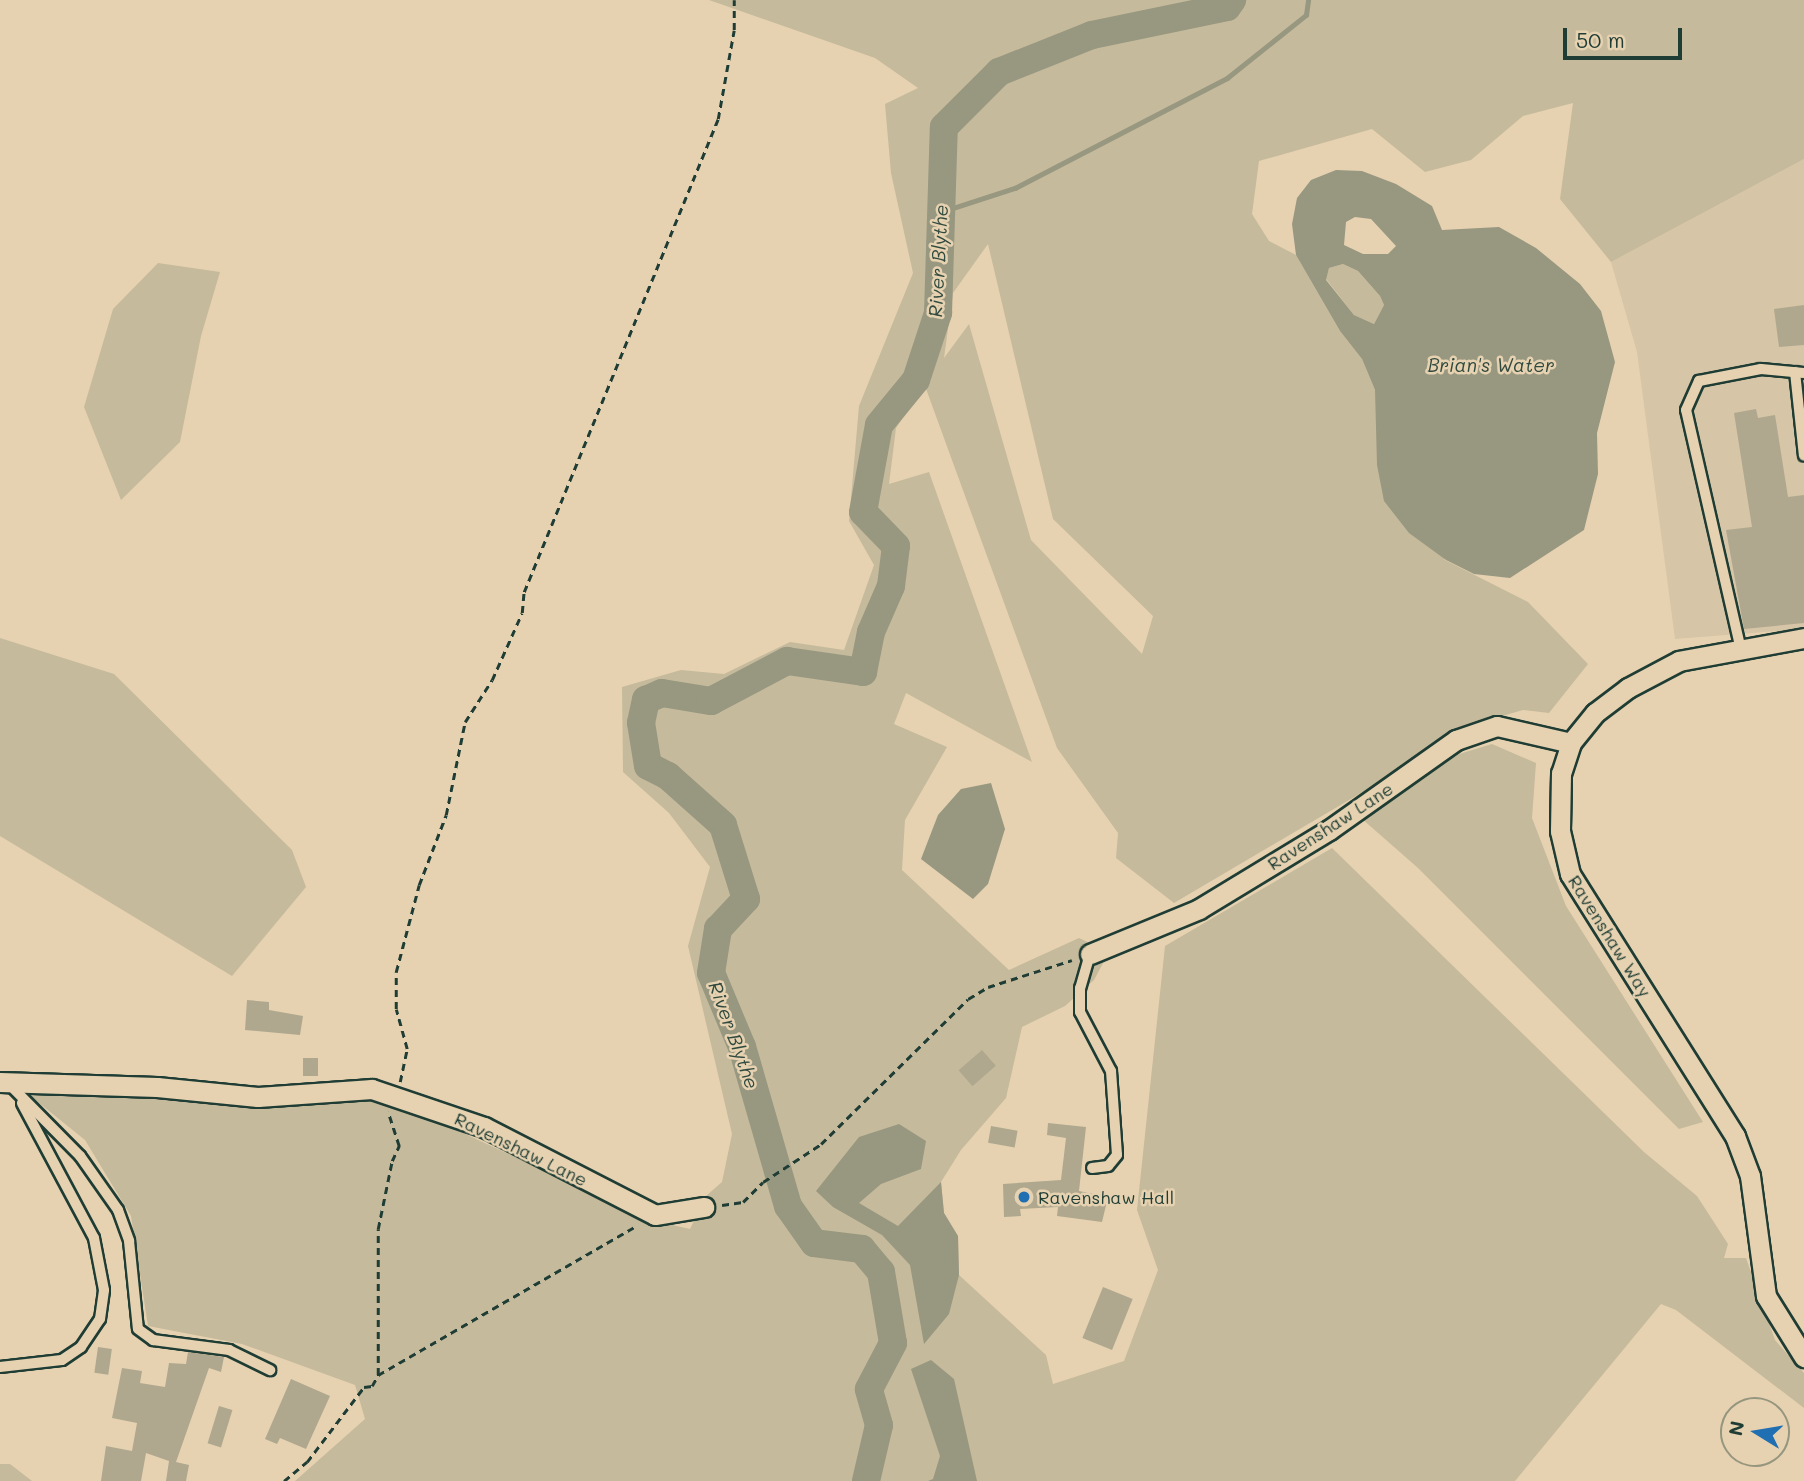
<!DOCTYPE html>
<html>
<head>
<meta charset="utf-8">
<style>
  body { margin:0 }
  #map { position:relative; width:1804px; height:1481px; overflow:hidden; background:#e6d2b1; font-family:Mali,sans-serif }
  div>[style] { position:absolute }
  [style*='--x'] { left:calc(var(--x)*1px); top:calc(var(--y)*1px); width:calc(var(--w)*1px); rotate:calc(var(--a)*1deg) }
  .built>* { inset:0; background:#d6c5a6 }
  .green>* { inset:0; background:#c5ba9c }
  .water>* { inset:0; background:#989780 }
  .stream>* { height:4.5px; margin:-2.25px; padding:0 2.25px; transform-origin:2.25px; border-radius:2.25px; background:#989780 }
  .river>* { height:28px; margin:-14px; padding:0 14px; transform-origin:14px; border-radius:14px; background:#989780 }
  .building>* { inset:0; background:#afa88e; transform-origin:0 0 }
  .path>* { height:2.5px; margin-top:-1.25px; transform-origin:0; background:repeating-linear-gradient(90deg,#1f3d34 0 7px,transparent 0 12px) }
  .roads { filter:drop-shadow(2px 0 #1f3d34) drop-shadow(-2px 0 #1f3d34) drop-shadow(0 2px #1f3d34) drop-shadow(0 -2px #1f3d34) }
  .service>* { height:10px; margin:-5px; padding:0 5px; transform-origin:5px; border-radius:5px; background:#e6d2b1 }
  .minor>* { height:19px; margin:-9.5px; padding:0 9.5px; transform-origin:9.5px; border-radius:9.5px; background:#e6d2b1 }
  .dots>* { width:19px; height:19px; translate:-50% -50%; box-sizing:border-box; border:4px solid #e6d2b1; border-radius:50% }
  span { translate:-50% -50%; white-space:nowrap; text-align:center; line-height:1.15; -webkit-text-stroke:5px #e6d2b1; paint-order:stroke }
  .street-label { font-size:18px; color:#1f3d34 }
  .poi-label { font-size:18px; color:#1f3d34 }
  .left { translate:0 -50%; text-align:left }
  .water-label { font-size:19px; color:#314a3f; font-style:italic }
  .north { position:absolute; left:1720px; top:1397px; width:70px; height:70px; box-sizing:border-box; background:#e6d2b1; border:2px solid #96967f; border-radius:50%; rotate:281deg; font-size:19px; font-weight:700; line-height:28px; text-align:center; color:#1f3d34 }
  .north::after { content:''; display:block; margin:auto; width:24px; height:32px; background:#1f6fb2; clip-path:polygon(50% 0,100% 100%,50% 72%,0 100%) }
  .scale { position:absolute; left:1563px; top:28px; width:119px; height:32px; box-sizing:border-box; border:4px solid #1f3d34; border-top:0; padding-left:9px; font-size:21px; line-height:24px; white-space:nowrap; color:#1f3d34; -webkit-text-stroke:5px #e6d2b1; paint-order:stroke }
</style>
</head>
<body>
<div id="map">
  <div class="built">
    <div style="clip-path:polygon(1804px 159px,1804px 629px,1675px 639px,1637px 352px,1611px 262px)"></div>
  </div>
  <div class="green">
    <div style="clip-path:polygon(evenodd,709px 0,1804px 0,1804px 159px,1611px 262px,1560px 199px,1573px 103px,1523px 116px,1471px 160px,1425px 172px,1372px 129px,1259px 161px,1252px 214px,1269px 241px,1296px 255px,1340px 331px,1362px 359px,1375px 390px,1379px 419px,1377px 465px,1445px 560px,1528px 602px,1588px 664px,1549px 713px,1523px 710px,1450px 731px,1378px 783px,1174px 903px,1116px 858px,1118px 833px,1057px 748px,925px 386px,896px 428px,889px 484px,929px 472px,1032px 762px,906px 693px,894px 724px,947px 747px,905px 820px,902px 870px,1009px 970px,1079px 938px,1109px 952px,1094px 980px,1065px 1006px,1022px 1027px,1006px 1098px,961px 1150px,941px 1182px,944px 1213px,958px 1236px,959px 1275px,1046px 1355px,1053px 1384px,1124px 1361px,1158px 1270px,1137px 1210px,1165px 946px,1332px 848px,1644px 1152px,1697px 1196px,1728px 1244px,1724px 1258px,1746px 1258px,1775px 1340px,1804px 1373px,1804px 1408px,1676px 1310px,1661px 1304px,1515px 1481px,295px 1481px,365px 1419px,355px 1385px,242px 1344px,148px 1326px,131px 1216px,85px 1140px,23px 1090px,353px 1098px,414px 1110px,650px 1220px,690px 1229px,706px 1196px,722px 1182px,732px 1134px,688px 946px,710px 867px,669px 813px,623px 772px,622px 687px,681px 670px,724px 674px,790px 642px,844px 650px,874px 565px,849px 521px,859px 406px,913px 273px,891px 173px,885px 104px,918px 88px,875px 58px,709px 0,988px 244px,1053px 519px,1153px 616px,1142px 654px,1031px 540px,969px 324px,944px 358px,953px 293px,988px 244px)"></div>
    <div style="clip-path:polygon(158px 263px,220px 272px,201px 336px,180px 442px,121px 500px,84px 407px,113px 309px)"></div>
    <div style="clip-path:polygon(1343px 264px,1358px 271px,1380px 296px,1384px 305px,1374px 324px,1354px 315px,1326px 279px,1329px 268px)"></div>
    <div style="clip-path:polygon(0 638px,114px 674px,292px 850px,306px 887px,232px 976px,0 836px)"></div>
    <div style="clip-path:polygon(1492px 744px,1536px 763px,1532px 818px,1566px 906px,1703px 1122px,1679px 1129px,1418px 868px,1361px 818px,1459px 754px)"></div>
    <div style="clip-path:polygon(0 1464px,10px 1464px,32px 1481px,0 1481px)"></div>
  </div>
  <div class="water">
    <div style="clip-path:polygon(evenodd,1336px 170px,1362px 171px,1396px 184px,1432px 206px,1442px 230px,1499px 227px,1536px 248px,1580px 284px,1601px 311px,1615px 362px,1597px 433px,1598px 474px,1584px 530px,1510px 578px,1474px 574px,1446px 560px,1409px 533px,1384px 501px,1377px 465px,1375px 390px,1362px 359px,1340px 331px,1296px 255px,1292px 224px,1297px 198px,1311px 180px,1336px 170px,1355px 217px,1371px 219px,1396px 246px,1388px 254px,1363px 254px,1344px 245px,1346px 222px,1355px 217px,1336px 170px,1343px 264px,1358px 271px,1380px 296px,1384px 305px,1374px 324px,1354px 315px,1326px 280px,1329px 268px,1343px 264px)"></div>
    <div style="clip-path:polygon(991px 783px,1005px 829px,988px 884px,973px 899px,921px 859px,938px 815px,961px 789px)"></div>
    <div style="clip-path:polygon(899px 1124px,926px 1141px,921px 1169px,881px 1184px,859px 1203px,898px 1226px,941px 1182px,944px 1213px,958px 1236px,959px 1275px,949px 1314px,924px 1344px,910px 1265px,882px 1235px,833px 1207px,816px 1191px,859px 1137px)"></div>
    <div style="clip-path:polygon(931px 1360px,954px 1379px,977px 1481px,928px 1481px,933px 1479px,940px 1456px,911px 1369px)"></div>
  </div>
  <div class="stream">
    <div style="--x:941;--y:212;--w:78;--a:-18"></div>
    <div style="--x:1015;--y:188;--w:239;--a:-27.4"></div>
    <div style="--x:1227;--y:78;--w:101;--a:-38.6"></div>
    <div style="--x:1306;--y:15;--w:15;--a:-82"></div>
  </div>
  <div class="river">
    <div style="--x:866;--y:1481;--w:57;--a:-76.9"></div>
    <div style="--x:879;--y:1425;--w:37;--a:-106"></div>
    <div style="--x:869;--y:1389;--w:52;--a:-62.4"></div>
    <div style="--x:893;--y:1343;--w:72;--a:-99.6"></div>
    <div style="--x:881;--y:1272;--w:30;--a:-130"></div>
    <div style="--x:862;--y:1249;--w:48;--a:-172.9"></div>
    <div style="--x:814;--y:1243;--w:45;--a:-125.1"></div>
    <div style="--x:788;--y:1206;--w:166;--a:-106.1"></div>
    <div style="--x:742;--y:1047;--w:80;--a:-112.7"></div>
    <div style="--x:711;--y:973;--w:45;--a:-81"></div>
    <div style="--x:718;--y:929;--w:41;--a:-47"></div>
    <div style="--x:746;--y:899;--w:77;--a:-107.3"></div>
    <div style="--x:723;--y:825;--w:74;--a:-138.3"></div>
    <div style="--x:668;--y:776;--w:22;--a:-153"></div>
    <div style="--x:648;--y:766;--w:44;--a:-99.2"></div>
    <div style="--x:641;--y:723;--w:24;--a:-78"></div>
    <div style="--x:646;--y:700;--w:17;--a:-24"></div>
    <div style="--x:662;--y:693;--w:50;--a:9.3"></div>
    <div style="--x:711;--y:701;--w:86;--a:-27.8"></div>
    <div style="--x:787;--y:661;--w:77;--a:8.2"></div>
    <div style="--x:863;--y:672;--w:41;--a:-78.7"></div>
    <div style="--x:871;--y:632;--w:50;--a:-66.5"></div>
    <div style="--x:891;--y:586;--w:40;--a:-82.9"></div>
    <div style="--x:896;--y:546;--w:47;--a:-134.1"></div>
    <div style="--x:863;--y:512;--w:88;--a:-79.6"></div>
    <div style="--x:879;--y:425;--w:58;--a:-50.6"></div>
    <div style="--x:916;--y:380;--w:71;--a:-71.8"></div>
    <div style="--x:938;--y:313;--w:186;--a:-88.2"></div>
    <div style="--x:944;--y:127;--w:78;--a:-45"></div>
    <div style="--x:999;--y:72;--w:100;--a:-21.7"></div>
    <div style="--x:1092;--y:35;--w:138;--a:-11.7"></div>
    <div style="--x:1227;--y:7;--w:9;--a:-54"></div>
  </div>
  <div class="building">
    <div style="clip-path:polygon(1804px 305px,1804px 345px,1779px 347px,1774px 309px)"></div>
    <div style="clip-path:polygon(1756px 409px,1758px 418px,1775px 415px,1788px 497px,1804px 495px,1804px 623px,1744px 629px,1726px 530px,1752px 527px,1734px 413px)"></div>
    <div style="clip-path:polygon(247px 1000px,269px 1002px,269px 1010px,303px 1016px,300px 1035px,245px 1030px)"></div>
    <div style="left:982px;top:1050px;width:21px;height:31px;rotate:49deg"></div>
    <div style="left:303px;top:1058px;width:15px;height:18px"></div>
    <div style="clip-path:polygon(1048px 1123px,1086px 1127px,1079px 1191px,1108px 1197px,1102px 1222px,1057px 1216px,1058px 1207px,1020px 1209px,1021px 1216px,1004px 1217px,1003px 1184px,1061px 1180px,1066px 1138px,1047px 1135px)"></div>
    <div style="left:991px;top:1126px;width:27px;height:17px;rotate:10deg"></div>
    <div style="left:1103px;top:1287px;width:32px;height:55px;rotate:22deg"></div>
    <div style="left:98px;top:1347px;width:14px;height:26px;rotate:8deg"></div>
    <div style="clip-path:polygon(188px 1352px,224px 1357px,221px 1372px,209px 1368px,176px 1462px,189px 1465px,186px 1481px,166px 1481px,169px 1461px,146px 1453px,141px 1481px,101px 1481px,106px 1446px,132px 1451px,137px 1423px,112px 1418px,122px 1368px,142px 1371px,140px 1383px,165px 1387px,169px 1363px,186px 1364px)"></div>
    <div style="clip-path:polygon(291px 1379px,330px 1396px,306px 1449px,280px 1438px,277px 1444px,265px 1439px)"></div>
    <div style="left:219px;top:1406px;width:14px;height:39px;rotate:17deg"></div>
  </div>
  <div class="path">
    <div style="--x:400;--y:1082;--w:34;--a:-78"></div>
    <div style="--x:407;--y:1049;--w:41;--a:-105.4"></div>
    <div style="--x:396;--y:1009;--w:37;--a:-90"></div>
    <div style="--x:396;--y:972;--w:90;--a:-75.2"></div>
    <div style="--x:419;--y:885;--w:75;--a:-68.9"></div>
    <div style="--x:446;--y:815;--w:95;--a:-78.5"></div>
    <div style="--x:465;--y:722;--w:50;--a:-57.3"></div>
    <div style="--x:492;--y:680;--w:73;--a:-65.9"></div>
    <div style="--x:522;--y:613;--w:21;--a:-85"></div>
    <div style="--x:524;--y:592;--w:511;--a:-67.7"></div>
    <div style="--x:718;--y:119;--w:90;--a:-79.8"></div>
    <div style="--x:734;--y:30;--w:30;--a:-90"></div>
    <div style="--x:722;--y:1205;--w:21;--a:-8"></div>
    <div style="--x:743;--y:1202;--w:28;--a:-45"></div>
    <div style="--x:763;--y:1182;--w:69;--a:-33.2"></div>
    <div style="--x:821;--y:1144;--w:206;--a:-44.6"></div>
    <div style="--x:968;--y:999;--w:23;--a:-31"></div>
    <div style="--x:988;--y:987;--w:88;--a:-17.8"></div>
    <div style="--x:378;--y:1375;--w:298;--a:-30"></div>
    <div style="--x:284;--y:1481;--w:30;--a:-40"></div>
    <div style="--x:307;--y:1462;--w:94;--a:-52.8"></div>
    <div style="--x:364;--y:1387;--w:8;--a:-7"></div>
    <div style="--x:372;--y:1386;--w:13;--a:-61"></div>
    <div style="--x:378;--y:1375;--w:146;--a:-90"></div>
    <div style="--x:378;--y:1229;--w:69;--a:-78.4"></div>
    <div style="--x:392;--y:1161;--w:17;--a:-65"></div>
    <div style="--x:399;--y:1146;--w:36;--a:-108"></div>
  </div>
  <div class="roads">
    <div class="service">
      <div style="--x:1795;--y:372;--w:84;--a:83.9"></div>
      <div style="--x:1741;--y:650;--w:246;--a:-102.9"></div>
      <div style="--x:1686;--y:410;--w:32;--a:-66"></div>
      <div style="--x:1699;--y:381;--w:63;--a:-11"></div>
      <div style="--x:1761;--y:369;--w:43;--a:5.3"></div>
      <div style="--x:1090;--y:954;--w:35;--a:106"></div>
      <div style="--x:1080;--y:988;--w:24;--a:90"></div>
      <div style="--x:1080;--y:1012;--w:67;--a:62.3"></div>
      <div style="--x:1111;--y:1071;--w:84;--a:85.9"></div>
      <div style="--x:1117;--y:1155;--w:14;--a:129"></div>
      <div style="--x:1108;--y:1166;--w:16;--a:173"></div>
      <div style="--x:8;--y:1083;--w:103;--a:45.4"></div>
      <div style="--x:80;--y:1156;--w:66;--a:54.9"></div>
      <div style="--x:118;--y:1210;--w:33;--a:70"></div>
      <div style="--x:129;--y:1241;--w:88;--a:84.2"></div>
      <div style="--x:138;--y:1329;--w:19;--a:36"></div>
      <div style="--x:153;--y:1340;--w:77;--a:7.5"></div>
      <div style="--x:229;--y:1350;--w:46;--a:26"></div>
      <div style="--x:0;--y:1367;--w:62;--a:-6.4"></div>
      <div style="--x:62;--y:1360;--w:23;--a:-34"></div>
      <div style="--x:81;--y:1347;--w:34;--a:-56"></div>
      <div style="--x:100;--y:1319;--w:29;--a:-82"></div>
      <div style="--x:104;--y:1290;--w:53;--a:-100.9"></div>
      <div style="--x:94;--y:1238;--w:153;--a:-118.1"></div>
    </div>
    <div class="minor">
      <div style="--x:1804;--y:638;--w:127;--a:169.6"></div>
      <div style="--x:1679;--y:661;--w:58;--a:152.1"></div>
      <div style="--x:1628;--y:688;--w:41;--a:142.9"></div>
      <div style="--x:1595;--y:713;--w:38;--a:129"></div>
      <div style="--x:1571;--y:743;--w:32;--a:108"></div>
      <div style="--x:1561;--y:773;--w:58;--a:91"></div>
      <div style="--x:1560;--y:831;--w:44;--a:76.9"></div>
      <div style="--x:1570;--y:874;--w:310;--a:57.8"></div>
      <div style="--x:1735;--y:1136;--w:43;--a:69.4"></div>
      <div style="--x:1750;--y:1176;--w:121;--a:82.4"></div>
      <div style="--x:1766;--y:1296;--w:72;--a:58.1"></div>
      <div style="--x:1090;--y:954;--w:118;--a:-22.4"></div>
      <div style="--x:1199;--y:909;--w:152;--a:-31.3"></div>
      <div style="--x:1329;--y:830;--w:156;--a:-35.3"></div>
      <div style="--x:1456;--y:740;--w:43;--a:-18.9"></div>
      <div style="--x:1497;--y:726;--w:76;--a:12.9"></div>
      <div style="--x:0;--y:1082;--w:157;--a:1.8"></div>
      <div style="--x:157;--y:1087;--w:101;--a:5.7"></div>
      <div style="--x:258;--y:1097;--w:114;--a:-4"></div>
      <div style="--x:372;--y:1089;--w:118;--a:18.7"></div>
      <div style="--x:484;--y:1127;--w:192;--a:27.2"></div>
      <div style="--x:655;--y:1215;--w:50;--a:-9.3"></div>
    </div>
  </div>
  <div class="dots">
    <div style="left:1024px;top:1197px;background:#1f6fb2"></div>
  </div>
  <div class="street-label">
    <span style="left:1330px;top:826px;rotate:-33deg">Ravenshaw Lane</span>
    <span style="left:1610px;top:936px;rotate:58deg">Ravenshaw Way</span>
    <span style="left:521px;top:1149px;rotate:26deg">Ravenshaw Lane</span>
  </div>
  <div class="poi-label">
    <span class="left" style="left:1038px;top:1197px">Ravenshaw Hall</span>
  </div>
  <div class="water-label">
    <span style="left:938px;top:261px;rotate:-87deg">River Blythe</span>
    <span style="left:1491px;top:365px">Brian's Water</span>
    <span style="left:734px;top:1035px;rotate:70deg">River Blythe</span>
  </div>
  <div class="north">N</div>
  <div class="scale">50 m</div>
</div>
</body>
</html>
